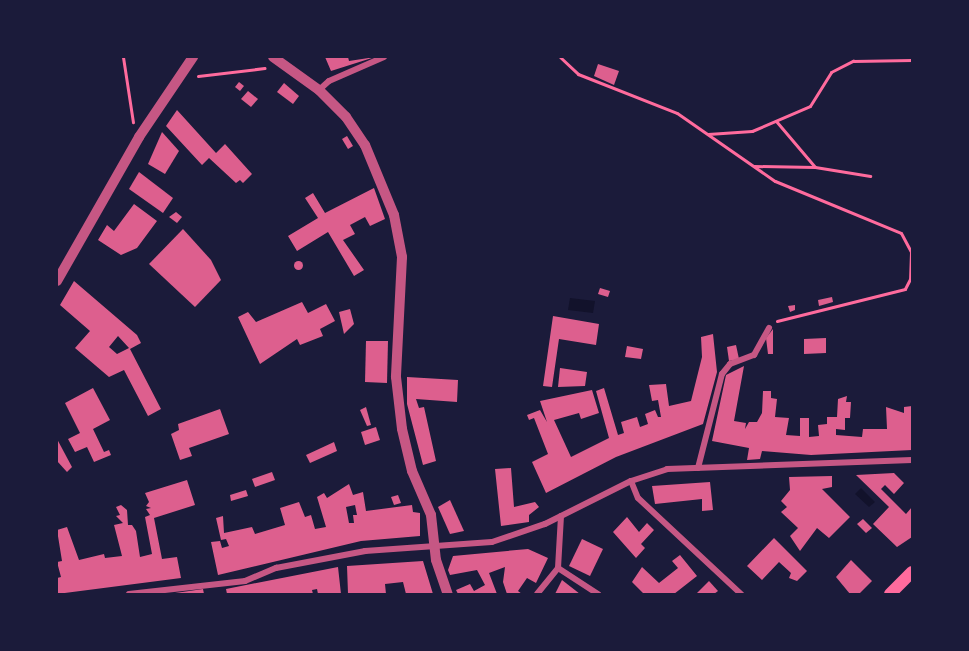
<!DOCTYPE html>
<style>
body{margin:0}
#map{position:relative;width:969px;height:651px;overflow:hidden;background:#1b1b3a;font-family:"Zilla Slab",serif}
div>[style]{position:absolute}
.water>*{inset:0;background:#12122b}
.building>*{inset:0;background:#dd5f8e}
.round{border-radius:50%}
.path>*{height:3px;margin:-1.5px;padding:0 1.5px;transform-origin:1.5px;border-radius:1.5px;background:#ff6b9d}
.minor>*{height:6px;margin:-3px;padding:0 3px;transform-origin:3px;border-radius:3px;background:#c65784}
.tertiary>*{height:10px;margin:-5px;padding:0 5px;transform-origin:5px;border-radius:5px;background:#c65784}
.secondary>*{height:12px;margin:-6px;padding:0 6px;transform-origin:6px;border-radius:6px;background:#ff6b9d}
span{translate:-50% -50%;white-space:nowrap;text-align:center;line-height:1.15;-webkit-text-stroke:6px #1b1b3a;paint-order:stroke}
.frame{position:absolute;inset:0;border:58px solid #1b1b3a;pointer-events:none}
</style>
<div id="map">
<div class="water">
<div style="clip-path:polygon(570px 298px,595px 301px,593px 313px,568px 310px)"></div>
<div style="clip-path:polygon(861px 488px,875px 502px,869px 507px,855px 494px)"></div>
</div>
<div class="building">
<div style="clip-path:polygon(325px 57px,348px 57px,349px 61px,375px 57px,331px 71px)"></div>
<div style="clip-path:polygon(598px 64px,619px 71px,614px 85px,594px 76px)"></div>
<div style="clip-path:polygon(239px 82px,244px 86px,240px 91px,235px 87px)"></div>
<div style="clip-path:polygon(284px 83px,299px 96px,293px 104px,277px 92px)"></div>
<div style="clip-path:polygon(248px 91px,258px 99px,251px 107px,241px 99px)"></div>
<div style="clip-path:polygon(177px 110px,216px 153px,225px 144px,252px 174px,243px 183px,240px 180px,236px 183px,209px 158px,202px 165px,166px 126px)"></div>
<div style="clip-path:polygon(162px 132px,179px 151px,165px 174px,148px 164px)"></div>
<div style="clip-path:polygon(347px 136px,353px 146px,348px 149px,342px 139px)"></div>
<div style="clip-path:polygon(139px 172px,173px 198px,163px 213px,129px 189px)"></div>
<div style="clip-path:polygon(374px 188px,385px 219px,370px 226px,365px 217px,350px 225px,355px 234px,343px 240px,364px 270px,354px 276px,328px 232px,297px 251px,288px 236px,318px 218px,305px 198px,313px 193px,325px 213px)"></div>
<div style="clip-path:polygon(134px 204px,157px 221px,137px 248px,121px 255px,98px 240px,107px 225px,114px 231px)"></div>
<div style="clip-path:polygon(176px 212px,182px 217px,177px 223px,169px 217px)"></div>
<div style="clip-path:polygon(183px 229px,211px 260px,221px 280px,195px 307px,149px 264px)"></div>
<div class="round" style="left:293.5px;top:260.5px;width:9px;height:9px"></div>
<div style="clip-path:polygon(evenodd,74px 281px,137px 335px,141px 343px,130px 349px,161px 409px,148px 416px,124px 370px,109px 377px,75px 348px,90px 331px,60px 305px,74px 281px,118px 336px,129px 348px,117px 354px,109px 347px,118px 336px)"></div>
<div style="clip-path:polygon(600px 288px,610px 291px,608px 297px,598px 294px)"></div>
<div style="clip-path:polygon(832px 297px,833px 302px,819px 306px,818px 300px)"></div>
<div style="clip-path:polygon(302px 302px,308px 313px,326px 304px,335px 321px,320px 329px,323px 336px,300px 345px,297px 339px,260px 364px,238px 317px,248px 312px,256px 322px)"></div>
<div style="clip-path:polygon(795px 305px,795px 310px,790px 312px,788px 306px)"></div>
<div style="clip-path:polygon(350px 309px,354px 324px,344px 334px,339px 312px)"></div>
<div style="clip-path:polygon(553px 316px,599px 324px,596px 345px,559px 339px,552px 387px,543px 386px)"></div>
<div style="clip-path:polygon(773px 329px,773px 354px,768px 354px,766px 338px)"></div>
<div style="clip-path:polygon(713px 334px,717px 372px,703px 424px,616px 457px,546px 493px,532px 462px,548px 454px,534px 418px,529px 420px,527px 415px,540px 410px,547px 422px,540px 401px,592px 390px,599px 413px,581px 419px,579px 413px,554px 420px,571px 457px,609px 438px,596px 391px,604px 388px,618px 435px,624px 433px,621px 422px,637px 417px,640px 427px,648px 424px,645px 414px,655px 410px,658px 417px,661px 417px,658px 400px,652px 401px,649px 385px,666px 384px,669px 406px,691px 401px,702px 357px,701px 337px)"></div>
<div style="clip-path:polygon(826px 338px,826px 353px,804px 354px,804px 339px)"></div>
<div style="clip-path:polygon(366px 341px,388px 341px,387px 383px,365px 382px)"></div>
<div style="clip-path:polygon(736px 345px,739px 359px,729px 361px,727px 347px)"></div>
<div style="clip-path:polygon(627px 346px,643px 349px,641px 359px,625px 357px)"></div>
<div style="clip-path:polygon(744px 366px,734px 421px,746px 423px,745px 429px,749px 422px,757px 422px,762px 413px,763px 391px,771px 391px,771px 398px,777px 399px,775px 417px,789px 418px,786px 435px,800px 436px,800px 418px,809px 418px,809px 437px,819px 436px,818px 425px,827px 424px,827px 417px,837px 417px,838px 399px,847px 396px,846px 402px,851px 402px,850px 418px,845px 418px,845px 430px,836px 429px,836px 435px,862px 437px,863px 429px,887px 429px,886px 407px,904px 413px,904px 407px,912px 406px,912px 450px,811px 455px,762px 451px,760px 459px,747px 460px,749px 448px,712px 441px,726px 375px)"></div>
<div style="clip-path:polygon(560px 368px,587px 372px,585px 386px,558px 387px)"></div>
<div style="clip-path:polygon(407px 377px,458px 380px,457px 402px,416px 399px,419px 408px,424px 407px,436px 461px,423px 465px,407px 404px)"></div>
<div style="clip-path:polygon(93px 388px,110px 420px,93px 429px,104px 452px,109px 450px,111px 455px,94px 462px,87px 447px,75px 452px,68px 439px,80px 433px,65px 403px)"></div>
<div style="clip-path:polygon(366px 407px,371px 425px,367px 426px,360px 410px)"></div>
<div style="clip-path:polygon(220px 409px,229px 434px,189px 448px,192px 456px,180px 460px,171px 434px,179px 430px,178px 424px)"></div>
<div style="clip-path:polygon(376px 427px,380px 440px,365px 445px,361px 432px)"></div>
<div style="clip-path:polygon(57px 439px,72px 467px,67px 472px,57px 461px)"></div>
<div style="clip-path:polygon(334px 442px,337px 451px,310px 463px,306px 455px)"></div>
<div style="clip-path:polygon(511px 468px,514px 507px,535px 502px,539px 507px,529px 515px,529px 522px,501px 526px,495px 469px)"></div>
<div style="clip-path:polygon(272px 472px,275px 480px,255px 487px,252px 479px)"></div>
<div style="clip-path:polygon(894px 473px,904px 483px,894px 494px,885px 485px,881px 489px,906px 514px,912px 507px,912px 537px,897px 547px,873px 524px,889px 507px,856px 475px)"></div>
<div style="clip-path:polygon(832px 476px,832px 487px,822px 489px,850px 517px,829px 538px,817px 528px,800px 551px,790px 536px,798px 528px,781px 512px,787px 507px,781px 501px,790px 490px,789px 477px)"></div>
<div style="clip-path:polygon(187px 480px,195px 505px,154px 518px,162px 559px,177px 557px,181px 578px,57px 594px,57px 578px,61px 577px,57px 562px,62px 561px,57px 530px,67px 527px,79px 560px,104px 554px,105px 558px,122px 556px,114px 525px,123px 523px,116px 516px,120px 515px,116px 507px,121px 505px,127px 510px,128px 525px,132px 525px,136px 531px,140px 557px,152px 554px,145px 517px,150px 515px,146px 509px,151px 508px,146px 506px,149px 502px,145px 493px)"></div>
<div style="clip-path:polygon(710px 482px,713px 510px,702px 511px,702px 499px,655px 504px,652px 486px)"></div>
<div style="clip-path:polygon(evenodd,349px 484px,353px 495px,363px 492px,366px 511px,412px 505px,413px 512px,420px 513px,420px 536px,361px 541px,218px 575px,211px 542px,220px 541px,222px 548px,229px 546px,226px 539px,221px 540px,216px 518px,223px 516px,224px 533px,252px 527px,255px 534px,285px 525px,280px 508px,299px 502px,305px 517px,311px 515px,315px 529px,326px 527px,317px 497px,324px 493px,327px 498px,349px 484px,355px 505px,357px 515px,353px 515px,354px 523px,349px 523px,346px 507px,355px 505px)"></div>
<div style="clip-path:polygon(246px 490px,248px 496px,231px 501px,230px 495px)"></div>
<div style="clip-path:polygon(398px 495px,401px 503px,394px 505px,391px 497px)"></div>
<div style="clip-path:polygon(450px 500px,464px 531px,450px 534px,438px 507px)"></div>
<div style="clip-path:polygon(627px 517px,639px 532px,647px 523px,654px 530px,641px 544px,645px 548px,636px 558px,613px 532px)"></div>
<div style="clip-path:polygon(863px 519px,872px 528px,866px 533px,857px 524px)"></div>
<div style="clip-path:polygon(774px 538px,807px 571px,797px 581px,789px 578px,791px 573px,779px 562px,762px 580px,747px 566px)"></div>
<div style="clip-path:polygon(582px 539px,603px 549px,590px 576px,569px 566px)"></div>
<div style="clip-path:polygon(528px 549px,548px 558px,536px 583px,527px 578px,518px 591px,522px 594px,507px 594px,503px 582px,505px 567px,489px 573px,497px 594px,458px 594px,456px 590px,470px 584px,474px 591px,485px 585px,477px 570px,450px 575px,448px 570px,453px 556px)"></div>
<div style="clip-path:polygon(680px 555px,697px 576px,674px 594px,644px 594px,632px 582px,642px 567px,659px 583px,678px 568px,672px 561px)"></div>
<div style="clip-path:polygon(851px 560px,872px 581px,859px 594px,850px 594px,836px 577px)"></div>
<div style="clip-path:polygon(423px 561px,433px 594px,406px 594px,403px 582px,385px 584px,386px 594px,348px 594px,347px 566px)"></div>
<div style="clip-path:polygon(338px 567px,341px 594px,318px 594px,317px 589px,312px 590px,313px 594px,227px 594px,226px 589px)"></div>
<div style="clip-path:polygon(562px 580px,580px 594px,555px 594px)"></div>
<div style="clip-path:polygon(709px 581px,718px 591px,714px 594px,696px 594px)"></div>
<div style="clip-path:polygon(203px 589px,204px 594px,175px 594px,175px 593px)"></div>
</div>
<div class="path">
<div style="left:123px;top:57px;width:66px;rotate:81.3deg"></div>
<div style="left:560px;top:57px;width:25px;rotate:43deg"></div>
<div style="left:578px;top:74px;width:106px;rotate:21.5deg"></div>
<div style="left:677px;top:113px;width:119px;rotate:34.8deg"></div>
<div style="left:775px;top:181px;width:136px;rotate:22.4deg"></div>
<div style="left:901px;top:233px;width:21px;rotate:62deg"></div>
<div style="left:911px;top:252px;width:27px;rotate:92deg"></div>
<div style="left:910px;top:279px;width:11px;rotate:117deg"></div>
<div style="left:905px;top:289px;width:132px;rotate:166deg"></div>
<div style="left:198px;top:76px;width:67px;rotate:-6.8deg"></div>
<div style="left:776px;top:121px;width:60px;rotate:49.7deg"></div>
<div style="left:708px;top:134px;width:44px;rotate:-3.9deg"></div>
<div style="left:752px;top:131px;width:63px;rotate:-23.3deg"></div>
<div style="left:810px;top:106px;width:40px;rotate:-58deg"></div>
<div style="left:831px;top:72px;width:25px;rotate:-27deg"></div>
<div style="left:853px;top:61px;width:59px;rotate:-1deg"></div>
<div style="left:754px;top:166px;width:61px;rotate:0.9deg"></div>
<div style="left:815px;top:167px;width:56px;rotate:9.3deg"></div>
</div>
<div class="minor">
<div style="left:319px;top:90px;width:13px;rotate:-42deg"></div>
<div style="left:329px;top:81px;width:60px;rotate:-23.6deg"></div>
<div style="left:698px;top:468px;width:97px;rotate:-75.7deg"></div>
<div style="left:722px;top:374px;width:13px;rotate:-51deg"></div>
<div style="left:730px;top:364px;width:26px;rotate:-21deg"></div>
<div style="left:754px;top:355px;width:31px;rotate:-61deg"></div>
<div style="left:631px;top:481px;width:18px;rotate:68deg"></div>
<div style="left:638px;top:498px;width:141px;rotate:43deg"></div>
<div style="left:558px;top:568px;width:48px;rotate:33deg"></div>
<div style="left:129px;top:594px;width:117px;rotate:-6.4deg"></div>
<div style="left:245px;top:581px;width:34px;rotate:-23deg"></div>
<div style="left:276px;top:568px;width:91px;rotate:-10.8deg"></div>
<div style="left:365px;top:551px;width:127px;rotate:-4.1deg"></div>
<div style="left:492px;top:542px;width:56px;rotate:-18.8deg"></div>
<div style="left:545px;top:524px;width:96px;rotate:-26.6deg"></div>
<div style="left:631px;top:481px;width:38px;rotate:-18deg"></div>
<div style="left:667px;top:469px;width:245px;rotate:-2.1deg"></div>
<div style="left:537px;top:594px;width:33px;rotate:-51deg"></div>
<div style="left:558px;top:568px;width:52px;rotate:-86.7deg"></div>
</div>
<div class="tertiary">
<div style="left:273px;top:57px;width:57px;rotate:35.7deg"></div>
<div style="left:319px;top:90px;width:38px;rotate:45deg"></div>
<div style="left:346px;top:117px;width:34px;rotate:56deg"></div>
<div style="left:365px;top:145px;width:76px;rotate:67.5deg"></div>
<div style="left:394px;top:215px;width:43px;rotate:79.2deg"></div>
<div style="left:402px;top:257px;width:120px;rotate:92.9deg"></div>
<div style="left:396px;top:377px;width:52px;rotate:83.4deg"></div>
<div style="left:402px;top:429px;width:43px;rotate:76.6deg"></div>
<div style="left:412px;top:471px;width:48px;rotate:66.6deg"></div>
<div style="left:431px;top:515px;width:45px;rotate:83.7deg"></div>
<div style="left:436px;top:560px;width:36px;rotate:71deg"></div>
<div style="left:57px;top:281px;width:166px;rotate:-60.3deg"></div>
<div style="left:139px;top:137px;width:97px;rotate:-56deg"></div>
</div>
<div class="secondary">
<div style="left:890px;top:594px;width:31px;rotate:-45deg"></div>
</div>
<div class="frame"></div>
</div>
